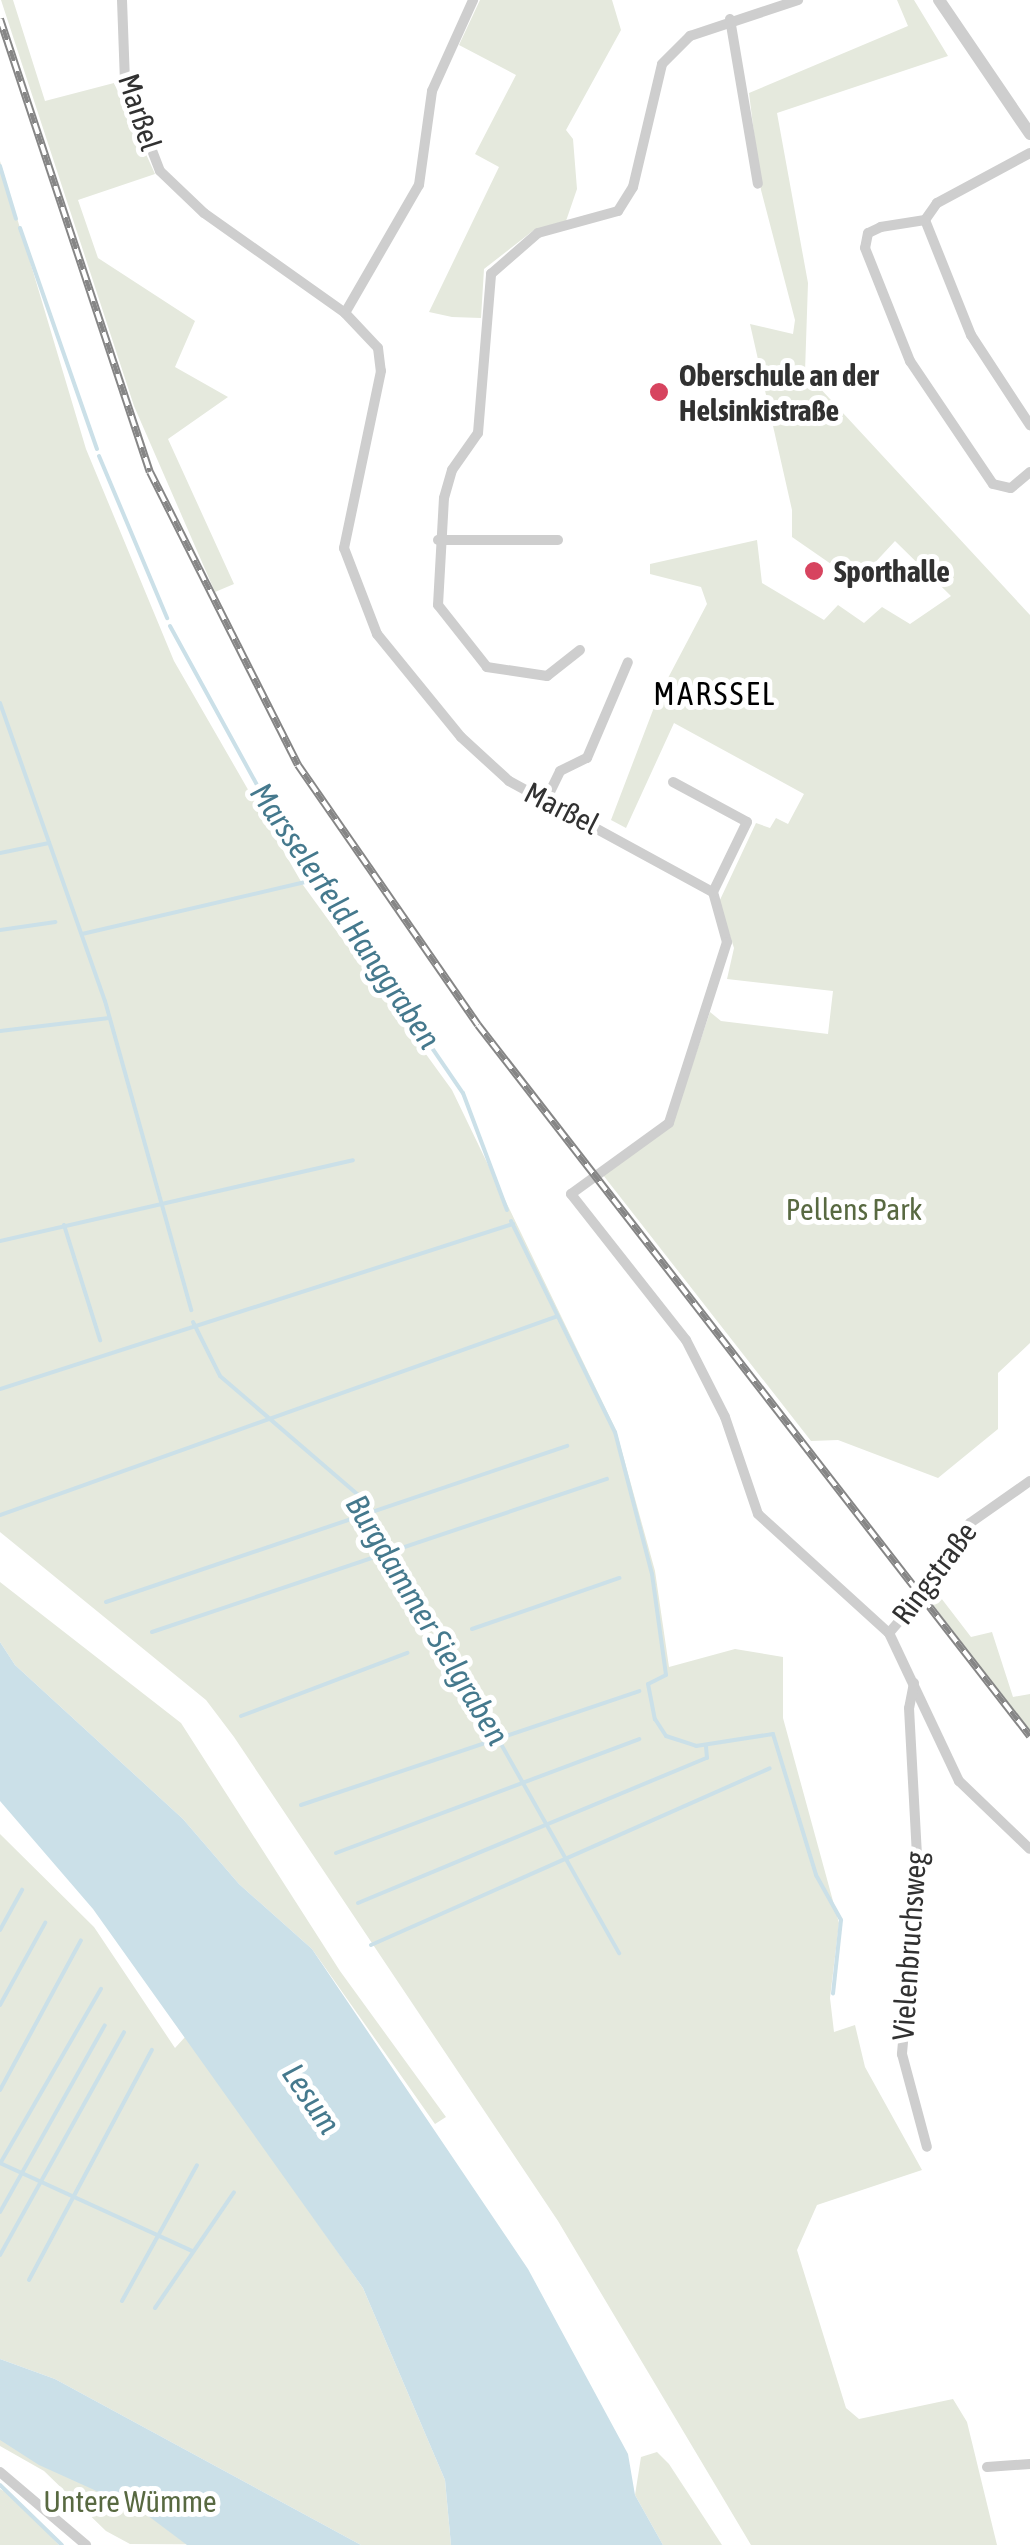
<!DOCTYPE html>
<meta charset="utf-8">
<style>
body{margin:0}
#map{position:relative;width:1030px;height:2545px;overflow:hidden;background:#fff;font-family:"Asap Condensed",sans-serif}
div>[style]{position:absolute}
.green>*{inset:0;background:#e5e9dd}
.water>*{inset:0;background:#cbe0e8}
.stream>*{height:4px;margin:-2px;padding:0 2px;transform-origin:2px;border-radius:2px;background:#cbe0e8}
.minor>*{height:10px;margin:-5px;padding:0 5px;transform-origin:5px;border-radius:5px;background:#cecece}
.tertiary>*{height:12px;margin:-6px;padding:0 6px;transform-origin:6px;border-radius:6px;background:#cecece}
.rail>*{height:8px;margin-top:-4px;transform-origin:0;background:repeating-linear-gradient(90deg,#fff 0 11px,#868686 0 22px);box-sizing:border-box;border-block:2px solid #868686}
.dots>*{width:28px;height:28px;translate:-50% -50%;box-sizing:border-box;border:5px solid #fff;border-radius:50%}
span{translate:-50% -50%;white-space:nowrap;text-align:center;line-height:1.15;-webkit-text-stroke:10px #fff;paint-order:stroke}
.street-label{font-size:30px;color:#313131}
.poi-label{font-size:30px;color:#313131;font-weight:700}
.left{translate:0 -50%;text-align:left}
.park-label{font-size:30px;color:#586941}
.neighbourhood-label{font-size:32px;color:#000;letter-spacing:2.5px}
.water-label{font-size:32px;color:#45798d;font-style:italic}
</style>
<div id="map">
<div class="green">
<div style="clip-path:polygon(1px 0,13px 0,45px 101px,114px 83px,155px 174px,78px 200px,98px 258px,195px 321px,175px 367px,228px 397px,168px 439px,234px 584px,215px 592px,134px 406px)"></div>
<div style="clip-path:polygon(480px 0,612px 0,621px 30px,566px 130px,573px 139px,577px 189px,566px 221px,534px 230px,484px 269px,481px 318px,452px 317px,429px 312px,499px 167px,475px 154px,516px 75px,459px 45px)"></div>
<div style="clip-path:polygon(897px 0,914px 0,948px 56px,777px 113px,808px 283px,805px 372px,1030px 615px,1030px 1343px,998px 1373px,998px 1429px,938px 1478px,838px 1440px,811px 1441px,603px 1175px,672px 1125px,710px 1012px,721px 1021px,828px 1034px,833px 991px,727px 979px,734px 948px,719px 902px,756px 823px,770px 828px,776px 818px,788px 824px,804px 794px,674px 723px,626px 828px,611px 820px,658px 697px,707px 604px,701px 587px,650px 574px,650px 564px,757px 540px,762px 583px,824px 620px,838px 605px,864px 623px,882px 607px,910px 624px,951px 596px,895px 541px,857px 582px,792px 537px,792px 510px,750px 324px,793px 334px,795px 320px,761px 190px,749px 93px,908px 26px)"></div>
<div style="clip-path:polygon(0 161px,86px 449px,174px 661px,303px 885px,452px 1090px,616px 1430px,655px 1571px,669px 1667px,735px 1649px,783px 1657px,783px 1718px,839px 1923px,830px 1998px,834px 2032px,855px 2025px,865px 2067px,922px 2170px,817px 2205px,797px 2250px,846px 2408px,859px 2419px,953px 2399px,967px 2422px,997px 2545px,751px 2545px,558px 2221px,234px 1737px,206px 1700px,0 1532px)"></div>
<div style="clip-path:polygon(0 1582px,181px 1723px,340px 1971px,446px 2117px,435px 2124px,312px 1949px,239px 1884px,183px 1819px,15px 1665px,0 1642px)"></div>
<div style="clip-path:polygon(938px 1594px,971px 1637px,992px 1632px,1013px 1697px,1030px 1694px,1030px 1733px,931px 1602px)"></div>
<div style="clip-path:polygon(0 1834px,94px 1927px,175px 2048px,186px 2036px,363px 2288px,445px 2480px,451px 2545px,361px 2545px,55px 2379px,0 2359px)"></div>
<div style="clip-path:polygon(0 2404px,275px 2545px,130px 2544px,106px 2531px,44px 2471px,0 2446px)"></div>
<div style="clip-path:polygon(657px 2452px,669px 2464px,722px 2545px,663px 2545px,635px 2495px,641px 2457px)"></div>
<div style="clip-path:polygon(0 2489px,13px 2496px,59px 2545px,0 2545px)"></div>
</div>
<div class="water">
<div style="clip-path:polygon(0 1642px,15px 1665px,183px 1819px,239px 1884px,312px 1949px,528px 2269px,628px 2454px,635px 2495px,663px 2545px,451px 2545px,445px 2480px,363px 2288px,93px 1909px,0 1801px)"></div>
<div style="clip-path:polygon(0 2359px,55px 2379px,361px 2545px,187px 2545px,143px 2512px,39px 2465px,0 2440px)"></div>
</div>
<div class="stream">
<div style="left:0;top:166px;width:55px;rotate:73.2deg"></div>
<div style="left:20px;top:228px;width:234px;rotate:70.8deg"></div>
<div style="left:99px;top:456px;width:176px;rotate:67.2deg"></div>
<div style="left:170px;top:626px;width:225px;rotate:61.3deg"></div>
<div style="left:278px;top:823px;width:327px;rotate:55.6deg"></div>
<div style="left:463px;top:1093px;width:125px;rotate:69.4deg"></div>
<div style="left:0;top:703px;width:316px;rotate:70.6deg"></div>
<div style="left:105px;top:1001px;width:321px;rotate:74.4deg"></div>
<div style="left:0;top:853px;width:50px;rotate:-11.5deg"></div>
<div style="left:0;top:930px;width:56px;rotate:-8.3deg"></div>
<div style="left:82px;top:934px;width:238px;rotate:-13.1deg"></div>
<div style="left:0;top:1031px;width:110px;rotate:-6.8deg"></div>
<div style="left:511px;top:1221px;width:235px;rotate:63.8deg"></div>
<div style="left:615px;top:1432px;width:147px;rotate:75.4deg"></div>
<div style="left:652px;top:1574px;width:102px;rotate:82.1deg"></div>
<div style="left:666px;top:1675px;width:20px;rotate:153deg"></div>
<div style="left:648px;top:1684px;width:36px;rotate:79deg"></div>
<div style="left:655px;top:1719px;width:20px;rotate:57deg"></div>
<div style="left:666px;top:1736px;width:32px;rotate:18deg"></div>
<div style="left:696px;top:1746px;width:78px;rotate:-8.9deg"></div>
<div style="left:773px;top:1734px;width:147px;rotate:73deg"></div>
<div style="left:816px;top:1875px;width:51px;rotate:60.9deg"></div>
<div style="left:841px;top:1920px;width:74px;rotate:96.2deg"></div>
<div style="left:64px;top:1225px;width:121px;rotate:72.6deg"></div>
<div style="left:0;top:1241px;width:362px;rotate:-12.9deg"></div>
<div style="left:193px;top:1322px;width:60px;rotate:63.4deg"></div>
<div style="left:220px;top:1376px;width:187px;rotate:40.7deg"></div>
<div style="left:362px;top:1498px;width:523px;rotate:60.54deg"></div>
<div style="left:0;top:1389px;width:539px;rotate:-17.83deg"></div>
<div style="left:0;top:1515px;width:592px;rotate:-19.63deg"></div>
<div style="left:106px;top:1602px;width:487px;rotate:-18.7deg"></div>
<div style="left:472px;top:1629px;width:156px;rotate:-19.1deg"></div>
<div style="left:152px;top:1632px;width:480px;rotate:-18.6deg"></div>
<div style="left:241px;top:1716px;width:178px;rotate:-20.8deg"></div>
<div style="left:301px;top:1805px;width:357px;rotate:-18.6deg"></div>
<div style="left:336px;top:1853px;width:324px;rotate:-20.6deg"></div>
<div style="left:358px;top:1903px;width:378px;rotate:-22.6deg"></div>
<div style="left:707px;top:1758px;width:12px;rotate:-95deg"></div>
<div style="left:0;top:1930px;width:46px;rotate:-61.2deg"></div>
<div style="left:371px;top:1945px;width:436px;rotate:-23.9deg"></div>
<div style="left:0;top:2005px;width:94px;rotate:-61.2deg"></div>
<div style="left:0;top:2090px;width:170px;rotate:-61.6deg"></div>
<div style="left:1px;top:2162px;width:200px;rotate:-60deg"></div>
<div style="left:0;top:2163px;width:211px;rotate:24.6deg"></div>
<div style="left:0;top:2212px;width:214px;rotate:-60.7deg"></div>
<div style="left:0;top:2255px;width:255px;rotate:-60.9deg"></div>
<div style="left:29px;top:2280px;width:261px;rotate:-61.9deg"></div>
<div style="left:122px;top:2301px;width:155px;rotate:-61.1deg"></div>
<div style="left:155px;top:2308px;width:140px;rotate:-55.7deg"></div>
<div style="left:0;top:2485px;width:86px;rotate:44.1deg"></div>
</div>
<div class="minor">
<div style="left:122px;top:0;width:80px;rotate:87.9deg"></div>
<div style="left:125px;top:80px;width:97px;rotate:69deg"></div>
<div style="left:160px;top:171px;width:61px;rotate:43.7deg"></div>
<div style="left:204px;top:213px;width:173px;rotate:35.3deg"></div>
<div style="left:345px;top:313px;width:48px;rotate:46.7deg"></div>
<div style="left:378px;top:348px;width:23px;rotate:83deg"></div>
<div style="left:381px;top:371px;width:181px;rotate:101.8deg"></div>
<div style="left:344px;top:548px;width:92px;rotate:69deg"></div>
<div style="left:377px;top:634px;width:133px;rotate:50.8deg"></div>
<div style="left:461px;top:737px;width:65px;rotate:42.5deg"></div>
<div style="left:509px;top:781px;width:232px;rotate:28.6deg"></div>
<div style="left:713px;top:892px;width:52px;rotate:74.4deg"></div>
<div style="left:727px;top:942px;width:190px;rotate:107.8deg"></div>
<div style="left:669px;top:1123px;width:121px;rotate:144.1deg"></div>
<div style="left:571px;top:1194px;width:186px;rotate:51.8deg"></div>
<div style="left:686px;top:1340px;width:86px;rotate:63.1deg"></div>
<div style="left:725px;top:1417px;width:102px;rotate:71.2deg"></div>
<div style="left:758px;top:1514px;width:177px;rotate:42.3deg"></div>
<div style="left:889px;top:1633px;width:164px;rotate:64.7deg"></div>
<div style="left:959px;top:1781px;width:98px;rotate:43.8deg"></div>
<div style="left:730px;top:19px;width:167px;rotate:80.4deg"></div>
<div style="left:1030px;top:153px;width:106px;rotate:151.7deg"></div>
<div style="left:937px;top:203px;width:21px;rotate:125deg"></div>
<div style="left:925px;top:220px;width:124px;rotate:68.2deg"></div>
<div style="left:971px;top:335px;width:108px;rotate:56.8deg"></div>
<div style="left:925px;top:220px;width:45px;rotate:171deg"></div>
<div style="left:881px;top:227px;width:14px;rotate:155deg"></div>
<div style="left:868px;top:233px;width:15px;rotate:101deg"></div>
<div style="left:865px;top:248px;width:122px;rotate:68.3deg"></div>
<div style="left:910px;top:361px;width:148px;rotate:56deg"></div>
<div style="left:993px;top:484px;width:18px;rotate:13deg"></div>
<div style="left:1011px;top:488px;width:25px;rotate:-40deg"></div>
<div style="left:345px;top:313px;width:148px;rotate:-60deg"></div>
<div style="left:419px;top:185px;width:95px;rotate:-82.1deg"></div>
<div style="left:432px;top:91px;width:100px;rotate:-65.7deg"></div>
<div style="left:438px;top:540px;width:120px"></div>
<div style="left:580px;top:650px;width:42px;rotate:141.8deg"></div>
<div style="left:547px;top:676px;width:61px;rotate:-171.5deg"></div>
<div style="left:487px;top:667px;width:79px;rotate:-128.3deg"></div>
<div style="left:438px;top:605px;width:107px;rotate:-86.8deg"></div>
<div style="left:444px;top:498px;width:29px;rotate:-74deg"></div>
<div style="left:452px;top:470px;width:45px;rotate:-54.9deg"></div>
<div style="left:478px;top:433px;width:160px;rotate:-85.3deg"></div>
<div style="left:491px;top:274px;width:62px;rotate:-41.1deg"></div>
<div style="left:538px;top:233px;width:83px;rotate:-15.4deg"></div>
<div style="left:618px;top:211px;width:28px;rotate:-58deg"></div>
<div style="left:633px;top:187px;width:126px;rotate:-76.7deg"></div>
<div style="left:662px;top:64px;width:40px;rotate:-45deg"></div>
<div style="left:690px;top:36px;width:114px;rotate:-18.4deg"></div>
<div style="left:673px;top:782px;width:84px;rotate:28.4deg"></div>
<div style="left:747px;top:822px;width:78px;rotate:115.9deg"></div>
<div style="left:546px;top:800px;width:32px;rotate:-64deg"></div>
<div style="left:560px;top:771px;width:30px;rotate:-26deg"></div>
<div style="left:587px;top:758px;width:104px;rotate:-66.9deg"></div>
<div style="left:889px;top:1633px;width:69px;rotate:-49.1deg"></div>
<div style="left:934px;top:1581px;width:68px;rotate:-58.2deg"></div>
<div style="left:970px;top:1523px;width:73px;rotate:-35deg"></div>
<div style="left:914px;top:1683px;width:25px;rotate:101deg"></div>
<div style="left:909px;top:1708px;width:166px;rotate:86.9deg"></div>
<div style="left:918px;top:1874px;width:181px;rotate:95.1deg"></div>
<div style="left:902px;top:2054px;width:96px;rotate:75deg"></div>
<div style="left:987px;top:2467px;width:43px;rotate:-4deg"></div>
<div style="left:0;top:2472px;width:113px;rotate:40.3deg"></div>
</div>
<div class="tertiary">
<div style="left:939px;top:0;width:162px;rotate:55.8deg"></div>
</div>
<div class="rail">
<div style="left:0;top:19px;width:477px;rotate:71.7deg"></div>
<div style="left:150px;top:472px;width:328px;rotate:63.2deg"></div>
<div style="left:298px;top:765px;width:316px;rotate:55.3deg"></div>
<div style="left:478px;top:1025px;width:900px;rotate:52.18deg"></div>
</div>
<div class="dots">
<div style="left:659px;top:392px;background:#d7445f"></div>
<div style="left:814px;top:571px;background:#d7445f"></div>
</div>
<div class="street-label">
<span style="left:140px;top:112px;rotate:72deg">Marßel</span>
<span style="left:562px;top:808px;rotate:27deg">Marßel</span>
<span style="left:934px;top:1573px;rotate:-53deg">Ringstraße</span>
<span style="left:909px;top:1946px;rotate:-86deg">Vielenbruchsweg</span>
</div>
<div class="poi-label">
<span class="left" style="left:679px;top:392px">Oberschule an der<br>Helsinkistraße</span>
<span class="left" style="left:834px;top:571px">Sporthalle</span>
</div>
<div class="park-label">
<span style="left:854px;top:1209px">Pellens Park</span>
<span style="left:130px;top:2501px">Untere Wümme</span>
</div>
<div class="neighbourhood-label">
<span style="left:715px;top:694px">MARSSEL</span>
</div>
<div class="water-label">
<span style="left:345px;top:916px;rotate:56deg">Marsselerfeld Hanggraben</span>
<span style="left:427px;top:1620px;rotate:59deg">Burgdammer Sielgraben</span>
<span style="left:311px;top:2099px;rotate:56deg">Lesum</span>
</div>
</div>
